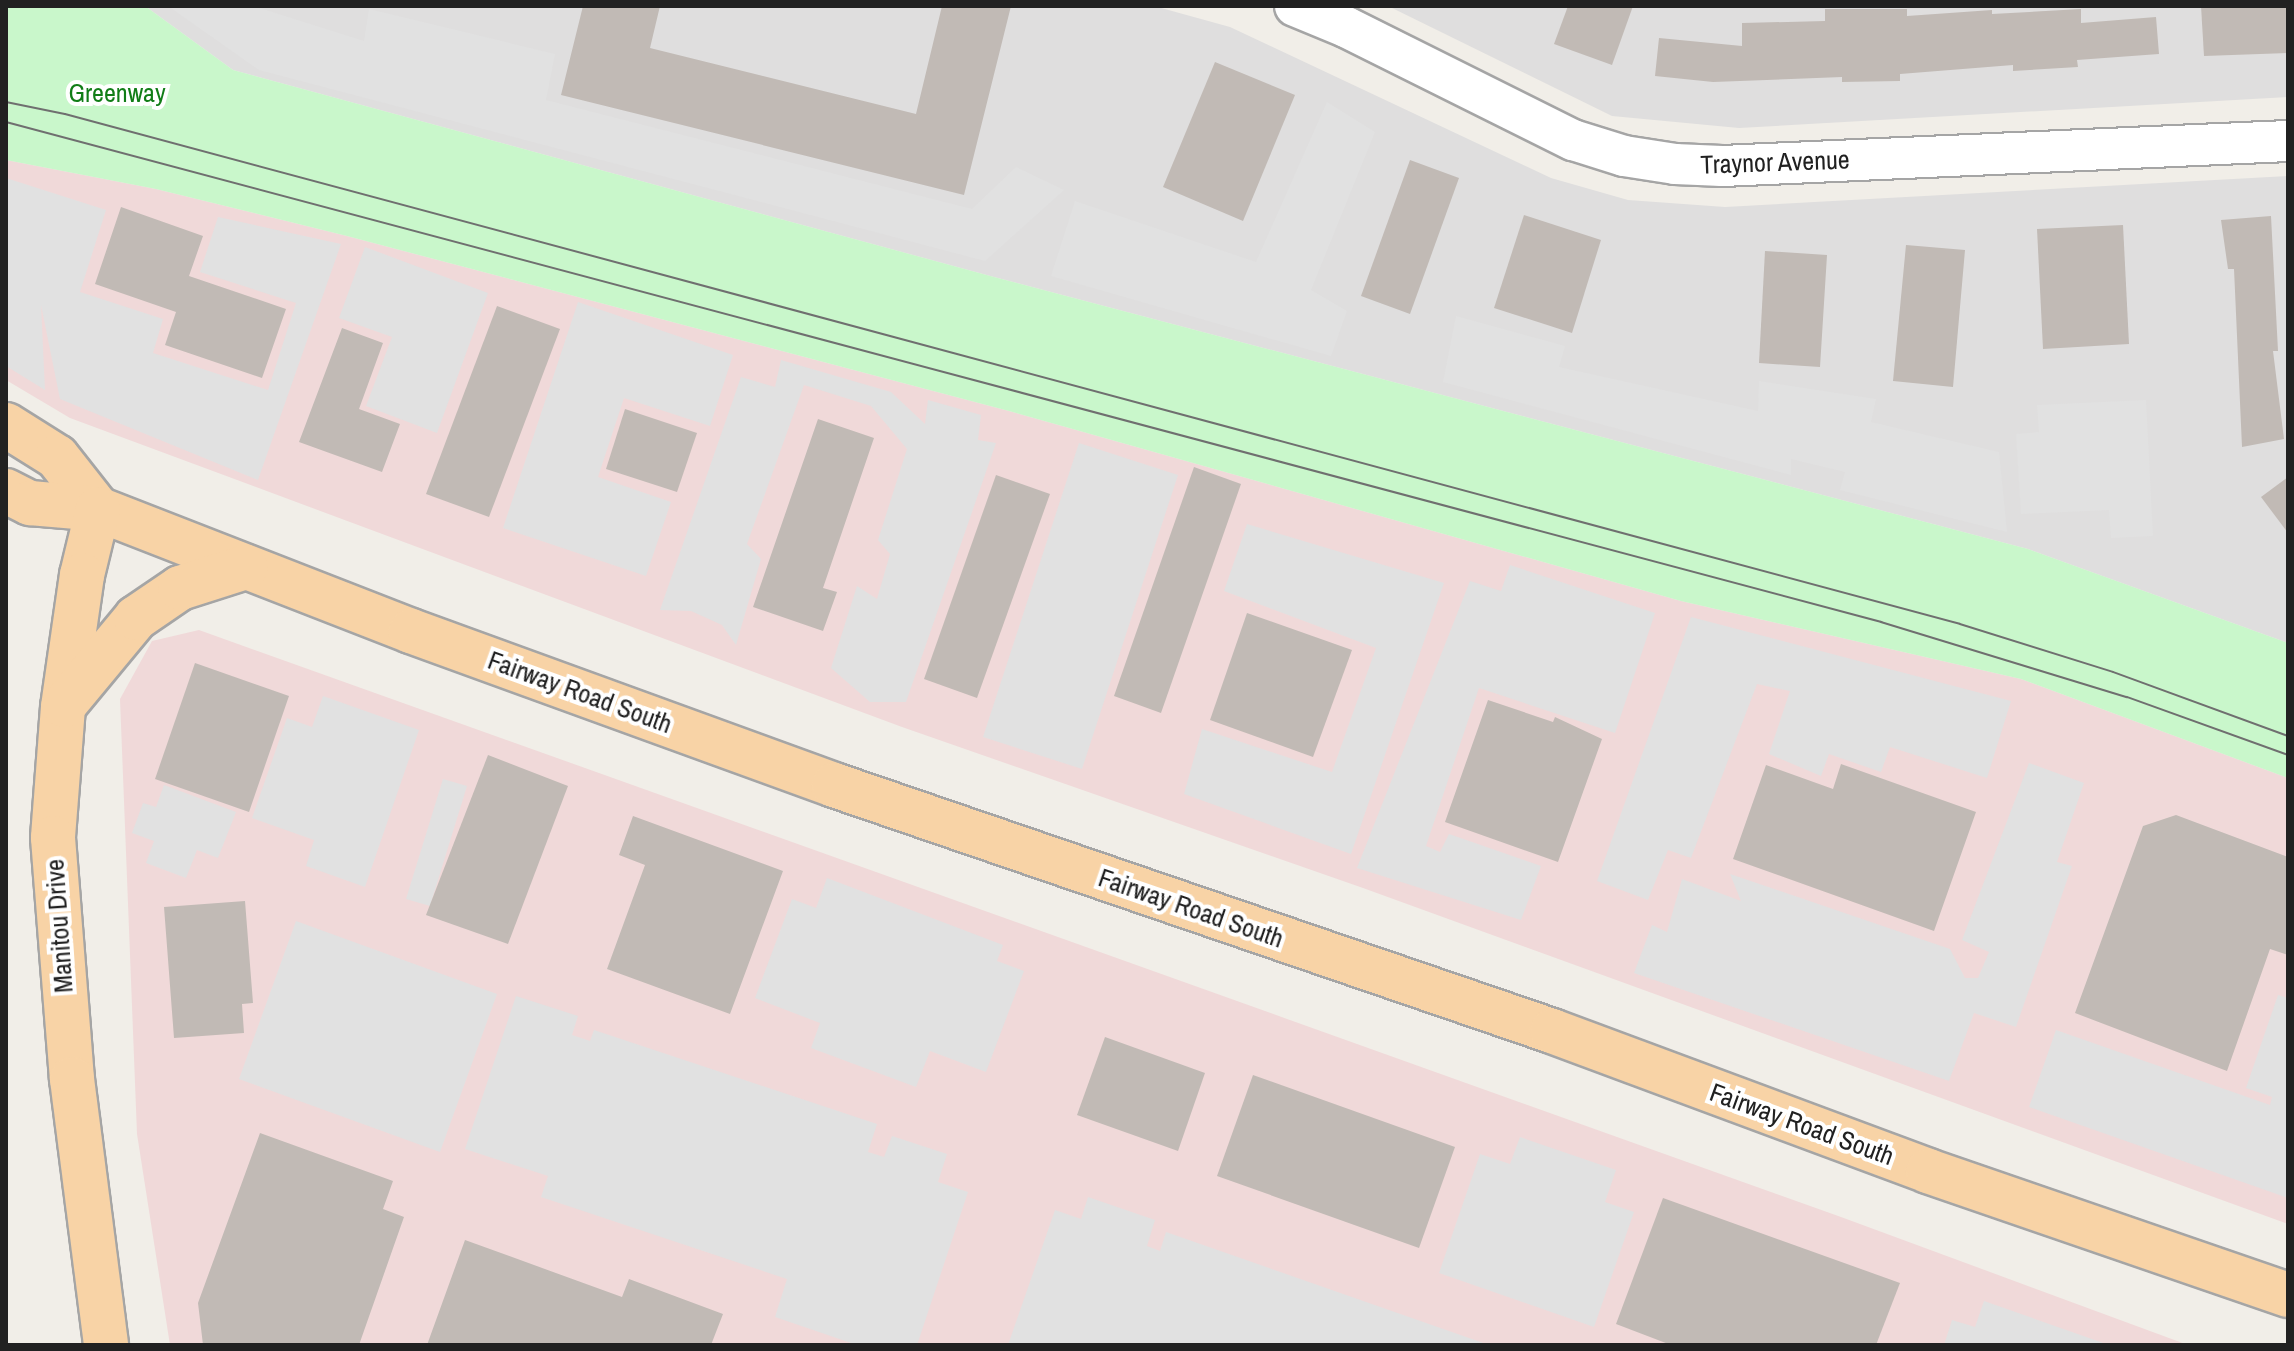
<!DOCTYPE html>
<style>
body{margin:0}
#map{position:relative;width:2294px;height:1351px;overflow:hidden;background:#f1eee8;font-family:"Archivo Narrow",sans-serif}
div>[style]{position:absolute}
.residential>*{inset:0;background:#dfdede}
.commercial>*{inset:0;background:#f0d9d9}
.park>*{inset:0;background:#c9f7cb}
.parking>*{inset:0;background:#e1e1e1}
.building>*{inset:0;background:#c1bab5}
.roads{filter:drop-shadow(2px 0 #a5a5a5) drop-shadow(-2px 0 #a5a5a5) drop-shadow(0 2px #a5a5a5) drop-shadow(0 -2px #a5a5a5)}
.minor>*{height:40px;margin:-20px;padding:0 20px;transform-origin:20px;border-radius:20px;background:#fff}
.major>*{height:44px;margin:-22px;padding:0 22px;transform-origin:22px;border-radius:22px;background:#f8d3a6}
.tram>*{height:2px;margin:-1px;padding:0 1px;transform-origin:1px;border-radius:1px;background:#6f6f6f}
span{translate:-50% -50%;white-space:nowrap;text-align:center;line-height:1.15;-webkit-text-stroke:8px #fff;paint-order:stroke}
.park-label{font-size:26px;color:#117d17}
.street-label{font-size:26px;color:#212121}
.frame{position:absolute;inset:0;border:8px solid #212121;pointer-events:none}
</style>
<div id="map">
<div class="residential">
<div style="clip-path:polygon(145px 6px,1154px 6px,1230px 27px,1551px 178px,1628px 200px,1725px 207px,2288px 176px,2288px 643px,2028px 549px,994px 277px,233px 70px)"></div>
<div style="clip-path:polygon(1388px 6px,2288px 6px,2288px 97px,1739px 128px,1612px 116px)"></div>
</div>
<div class="commercial">
<div style="clip-path:polygon(6px 160px,156px 189px,347px 236px,1009px 411px,1681px 601px,2021px 679px,2288px 778px,2288px 1224px,1363px 888px,902px 727px,70px 418px,6px 380px)"></div>
<div style="clip-path:polygon(199px 630px,1841px 1217px,2188px 1345px,170px 1345px,137px 1134px,120px 699px,152px 641px)"></div>
</div>
<div class="park">
<div style="clip-path:polygon(6px 6px,145px 6px,233px 70px,994px 277px,2028px 549px,2288px 643px,2288px 778px,2021px 679px,1681px 601px,1009px 411px,347px 236px,156px 189px,6px 160px)"></div>
</div>
<div class="parking">
<div style="clip-path:polygon(168px 6px,253px 6px,364px 41px,369px 9px,555px 54px,546px 100px,972px 209px,1016px 167px,1064px 190px,985px 261px,259px 70px)"></div>
<div style="clip-path:polygon(1327px 102px,1375px 132px,1311px 290px,1347px 311px,1331px 356px,1051px 276px,1075px 201px,1256px 262px)"></div>
<div style="clip-path:polygon(6px 178px,106px 210px,80px 292px,163px 319px,153px 353px,268px 390px,296px 303px,200px 272px,218px 217px,341px 244px,258px 480px,60px 399px,41px 305px,45px 390px,6px 366px)"></div>
<div style="clip-path:polygon(365px 247px,488px 293px,437px 433px,366px 406px,392px 337px,339px 318px)"></div>
<div style="clip-path:polygon(578px 302px,733px 355px,710px 426px,624px 398px,598px 477px,671px 502px,646px 576px,503px 528px)"></div>
<div style="clip-path:polygon(1456px 316px,1565px 346px,1559px 367px,1758px 411px,1759px 381px,1876px 399px,1871px 422px,1999px 452px,2007px 532px,1840px 490px,1845px 472px,1791px 459px,1791px 475px,1443px 382px)"></div>
<div style="clip-path:polygon(781px 360px,891px 392px,925px 424px,928px 400px,981px 415px,978px 440px,996px 443px,906px 702px,870px 702px,831px 668px,857px 586px,877px 599px,890px 554px,878px 540px,907px 449px,871px 406px,804px 385px,747px 544px,761px 559px,736px 645px,722px 625px,691px 611px,660px 610px,741px 377px,775px 387px)"></div>
<div style="clip-path:polygon(2146px 400px,2153px 536px,2111px 538px,2109px 510px,2021px 514px,2016px 434px,2039px 432px,2037px 405px)"></div>
<div style="clip-path:polygon(1079px 443px,1178px 475px,1082px 769px,983px 737px)"></div>
<div style="clip-path:polygon(1247px 524px,1444px 583px,1351px 854px,1184px 794px,1202px 729px,1332px 772px,1376px 648px,1224px 591px)"></div>
<div style="clip-path:polygon(1510px 565px,1655px 613px,1615px 733px,1479px 688px,1426px 846px,1440px 852px,1449px 834px,1541px 866px,1521px 920px,1357px 868px,1470px 581px,1501px 591px)"></div>
<div style="clip-path:polygon(1691px 617px,2011px 701px,1987px 778px,1890px 747px,1881px 772px,1829px 754px,1821px 776px,1769px 754px,1790px 691px,1757px 684px,1691px 858px,1668px 850px,1648px 900px,1597px 881px)"></div>
<div style="clip-path:polygon(323px 696px,419px 730px,365px 887px,306px 866px,314px 840px,252px 818px,287px 718px,312px 727px)"></div>
<div style="clip-path:polygon(2029px 763px,2084px 783px,2057px 862px,2072px 866px,2016px 1027px,1974px 1013px,1949px 1081px,1634px 973px,1652px 925px,1667px 932px,1682px 879px,1741px 901px,1730px 874px,1950px 949px,1965px 978px,1978px 978px,1989px 952px,1962px 940px)"></div>
<div style="clip-path:polygon(443px 779px,467px 786px,430px 906px,406px 899px)"></div>
<div style="clip-path:polygon(164px 785px,236px 812px,218px 858px,197px 850px,186px 878px,146px 863px,154px 841px,132px 833px,143px 803px,156px 807px)"></div>
<div style="clip-path:polygon(827px 878px,1003px 945px,997px 961px,1024px 971px,986px 1072px,930px 1051px,916px 1087px,811px 1048px,820px 1023px,755px 998px,792px 899px,816px 908px)"></div>
<div style="clip-path:polygon(296px 921px,497px 994px,440px 1152px,239px 1079px)"></div>
<div style="clip-path:polygon(2278px 995px,2288px 998px,2288px 1198px,2029px 1107px,2056px 1030px,2270px 1105px,2272px 1097px,2246px 1088px)"></div>
<div style="clip-path:polygon(516px 996px,578px 1016px,572px 1035px,590px 1041px,594px 1030px,877px 1124px,868px 1152px,884px 1157px,892px 1136px,947px 1154px,938px 1182px,968px 1192px,917px 1345px,857px 1345px,775px 1317px,787px 1279px,541px 1197px,548px 1176px,465px 1149px)"></div>
<div style="clip-path:polygon(1520px 1137px,1616px 1170px,1605px 1202px,1634px 1212px,1594px 1327px,1439px 1273px,1480px 1154px,1510px 1164px)"></div>
<div style="clip-path:polygon(1088px 1197px,1155px 1220px,1147px 1246px,1160px 1251px,1166px 1232px,1489px 1345px,1008px 1345px,1055px 1210px,1081px 1219px)"></div>
<div style="clip-path:polygon(1984px 1301px,2109px 1345px,1944px 1345px,1952px 1320px,1975px 1327px)"></div>
</div>
<div class="building">
<div style="clip-path:polygon(583px 6px,660px 6px,650px 48px,916px 114px,942px 6px,1011px 6px,964px 195px,561px 95px)"></div>
<div style="clip-path:polygon(1568px 6px,1633px 6px,1612px 65px,1554px 44px)"></div>
<div style="clip-path:polygon(2201px 6px,2287px 6px,2288px 53px,2204px 56px)"></div>
<div style="clip-path:polygon(1825px 9px,1907px 9px,1907px 16px,1992px 10px,1992px 14px,2081px 9px,2081px 23px,2156px 17px,2159px 54px,2077px 60px,2078px 67px,2013px 71px,2013px 65px,1900px 74px,1900px 81px,1842px 82px,1842px 77px,1713px 82px,1655px 76px,1659px 38px,1742px 46px,1742px 23px,1825px 21px)"></div>
<div style="clip-path:polygon(1215px 62px,1295px 95px,1243px 221px,1163px 187px)"></div>
<div style="clip-path:polygon(1410px 160px,1459px 178px,1410px 314px,1361px 296px)"></div>
<div style="clip-path:polygon(121px 207px,203px 236px,189px 276px,286px 309px,262px 378px,165px 345px,176px 312px,95px 284px)"></div>
<div style="clip-path:polygon(1524px 215px,1601px 240px,1572px 333px,1494px 308px)"></div>
<div style="clip-path:polygon(2271px 216px,2278px 351px,2273px 351px,2284px 439px,2242px 447px,2234px 269px,2228px 269px,2221px 220px)"></div>
<div style="clip-path:polygon(2123px 225px,2129px 344px,2043px 349px,2037px 229px)"></div>
<div style="clip-path:polygon(1906px 245px,1965px 250px,1953px 387px,1893px 381px)"></div>
<div style="clip-path:polygon(1765px 251px,1827px 255px,1820px 367px,1759px 363px)"></div>
<div style="clip-path:polygon(497px 306px,560px 329px,489px 517px,426px 494px)"></div>
<div style="clip-path:polygon(342px 328px,383px 343px,359px 409px,400px 424px,382px 472px,299px 442px)"></div>
<div style="clip-path:polygon(625px 409px,697px 433px,677px 492px,606px 469px)"></div>
<div style="clip-path:polygon(818px 419px,874px 438px,823px 588px,837px 592px,823px 631px,753px 607px)"></div>
<div style="clip-path:polygon(1194px 467px,1241px 484px,1161px 713px,1114px 696px)"></div>
<div style="clip-path:polygon(996px 475px,1050px 494px,977px 698px,924px 679px)"></div>
<div style="clip-path:polygon(2288px 477px,2288px 533px,2261px 497px)"></div>
<div style="clip-path:polygon(1247px 613px,1352px 650px,1313px 757px,1210px 720px)"></div>
<div style="clip-path:polygon(195px 663px,289px 696px,249px 812px,155px 779px)"></div>
<div style="clip-path:polygon(1488px 700px,1553px 722px,1555px 717px,1602px 739px,1558px 862px,1445px 822px)"></div>
<div style="clip-path:polygon(488px 755px,568px 786px,508px 944px,426px 915px)"></div>
<div style="clip-path:polygon(1841px 764px,1976px 812px,1934px 931px,1733px 859px,1766px 765px,1833px 789px)"></div>
<div style="clip-path:polygon(2176px 815px,2288px 857px,2288px 955px,2270px 949px,2227px 1071px,2075px 1013px,2143px 826px)"></div>
<div style="clip-path:polygon(633px 816px,783px 871px,730px 1014px,607px 969px,645px 865px,619px 855px)"></div>
<div style="clip-path:polygon(245px 901px,253px 1003px,242px 1004px,244px 1033px,174px 1038px,164px 907px)"></div>
<div style="clip-path:polygon(1105px 1037px,1205px 1073px,1178px 1151px,1077px 1115px)"></div>
<div style="clip-path:polygon(1253px 1075px,1455px 1147px,1419px 1248px,1217px 1176px)"></div>
<div style="clip-path:polygon(260px 1133px,393px 1181px,383px 1209px,404px 1217px,359px 1345px,203px 1345px,198px 1303px)"></div>
<div style="clip-path:polygon(1663px 1198px,1900px 1283px,1876px 1345px,1671px 1345px,1616px 1324px)"></div>
<div style="clip-path:polygon(465px 1240px,622px 1297px,629px 1279px,723px 1314px,711px 1345px,427px 1345px)"></div>
</div>
<div class="roads">
<div class="minor">
<div style="left:1295px;top:6px;width:55px;rotate:22.4deg"></div>
<div style="left:1346px;top:27px;width:254px;rotate:26.5deg"></div>
<div style="left:1573px;top:140px;width:53px;rotate:17.4deg"></div>
<div style="left:1624px;top:156px;width:52px;rotate:8.9deg"></div>
<div style="left:1675px;top:164px;width:47px;rotate:2.4deg"></div>
<div style="left:1722px;top:166px;width:567px;rotate:-2.53deg"></div>
</div>
<div class="major">
<div style="left:6px;top:425px;width:60px;rotate:32.1deg"></div>
<div style="left:57px;top:457px;width:66px;rotate:51.7deg"></div>
<div style="left:6px;top:491px;width:27px;rotate:27deg"></div>
<div style="left:30px;top:503px;width:68px;rotate:5deg"></div>
<div style="left:98px;top:509px;width:336px;rotate:21.3deg"></div>
<div style="left:411px;top:631px;width:450px;rotate:20deg"></div>
<div style="left:834px;top:785px;width:759px;rotate:18.91deg"></div>
<div style="left:1552px;top:1031px;width:401px;rotate:20.4deg"></div>
<div style="left:1928px;top:1171px;width:381px;rotate:19deg"></div>
<div style="left:98px;top:509px;width:68px;rotate:103.6deg"></div>
<div style="left:82px;top:575px;width:133px;rotate:98.2deg"></div>
<div style="left:63px;top:707px;width:131px;rotate:94.4deg"></div>
<div style="left:53px;top:838px;width:242px;rotate:85.5deg"></div>
<div style="left:72px;top:1079px;width:268px;rotate:82.7deg"></div>
<div style="left:64px;top:705px;width:113px;rotate:-50.4deg"></div>
<div style="left:136px;top:618px;width:53px;rotate:-34.3deg"></div>
<div style="left:180px;top:588px;width:69px;rotate:-17.7deg"></div>
</div>
</div>
<div class="tram">
<div style="left:6px;top:102px;width:60px;rotate:11.5deg"></div>
<div style="left:65px;top:114px;width:1962px;rotate:15.06deg"></div>
<div style="left:1960px;top:624px;width:160px;rotate:17.4deg"></div>
<div style="left:2113px;top:672px;width:186px;rotate:20.1deg"></div>
<div style="left:6px;top:122px;width:1941px;rotate:14.93deg"></div>
<div style="left:1881px;top:622px;width:257px;rotate:17deg"></div>
<div style="left:2127px;top:697px;width:171px;rotate:19.8deg"></div>
</div>
<div class="park-label">
<span style="left:117px;top:93px">Greenway</span>
</div>
<div class="street-label">
<span style="left:1775px;top:162px;rotate:-2deg">Traynor Avenue</span>
<span style="left:580px;top:692px;rotate:20deg">Fairway Road South</span>
<span style="left:1191px;top:908px;rotate:19deg">Fairway Road South</span>
<span style="left:59px;top:926px;rotate:-94deg">Manitou Drive</span>
<span style="left:1802px;top:1124px;rotate:20deg">Fairway Road South</span>
</div>
<div class="frame"></div>
</div>
